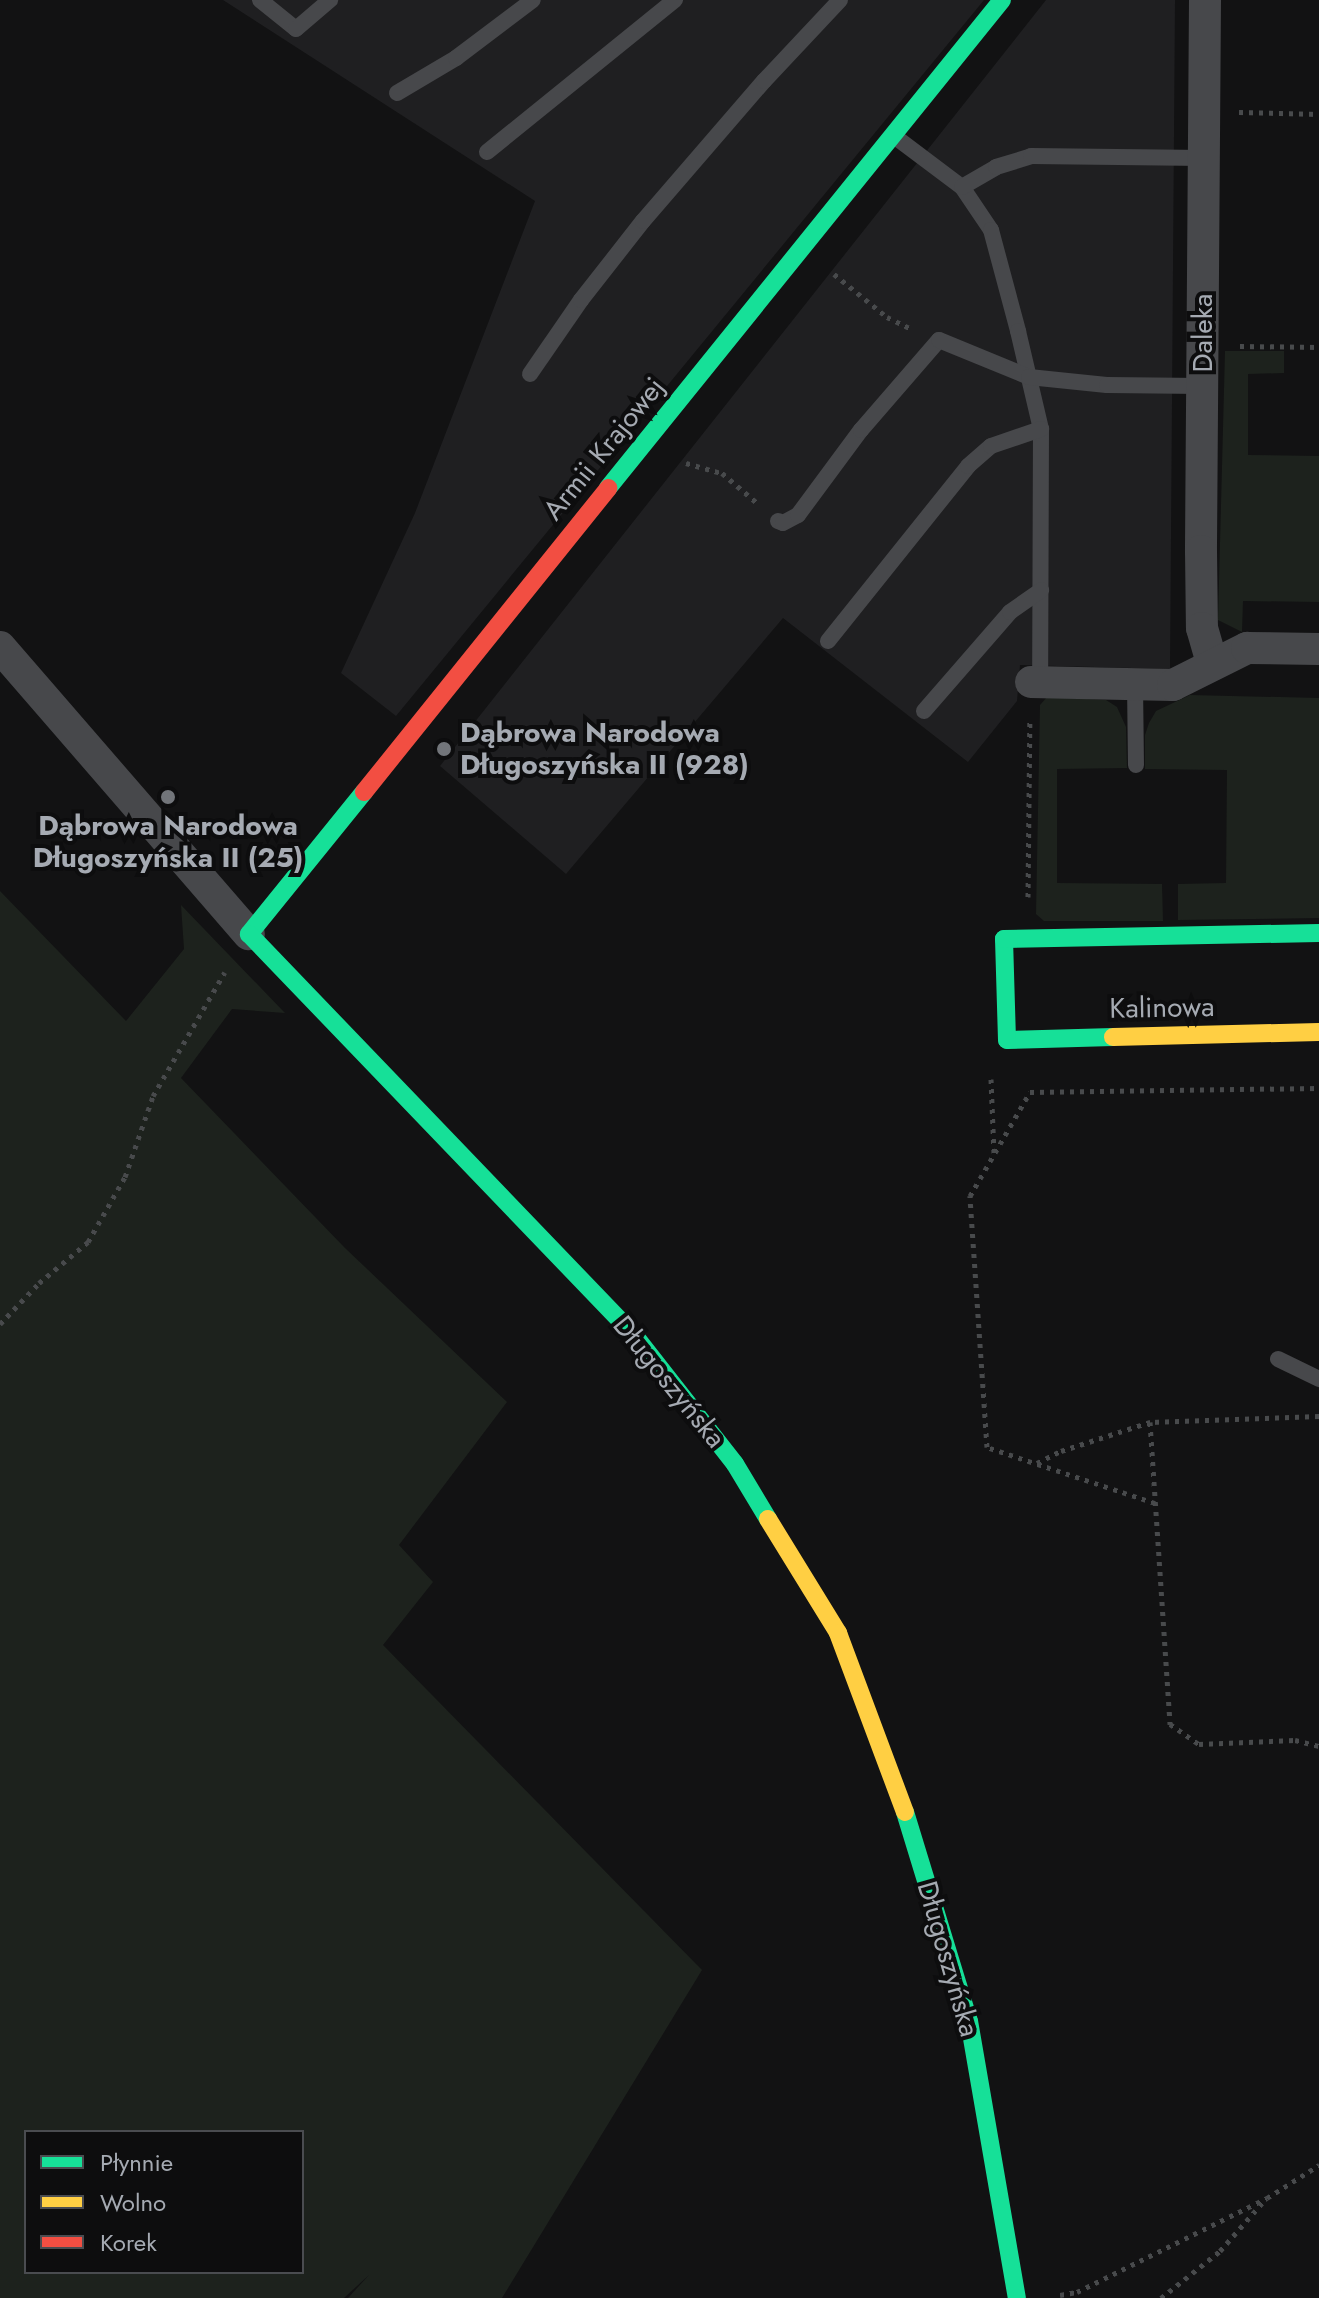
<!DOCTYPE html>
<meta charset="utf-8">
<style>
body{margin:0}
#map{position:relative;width:1319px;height:2298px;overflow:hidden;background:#121213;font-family:Jost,sans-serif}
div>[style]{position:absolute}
.built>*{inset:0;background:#1f1f21}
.green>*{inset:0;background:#1d221d}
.path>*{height:5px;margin-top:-2.5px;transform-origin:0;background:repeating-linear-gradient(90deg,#484a4c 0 4px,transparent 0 10px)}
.lane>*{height:16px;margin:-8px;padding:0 8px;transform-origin:8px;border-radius:8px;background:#47484b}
.street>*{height:32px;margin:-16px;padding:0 16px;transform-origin:16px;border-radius:16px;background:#47484b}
.fast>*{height:18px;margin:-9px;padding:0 9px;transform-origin:9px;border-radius:9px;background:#16e098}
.slow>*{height:18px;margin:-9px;padding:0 9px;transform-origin:9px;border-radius:9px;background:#ffcf43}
.jam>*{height:18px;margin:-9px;padding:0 9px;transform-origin:9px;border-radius:9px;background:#f24e42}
.dots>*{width:22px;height:22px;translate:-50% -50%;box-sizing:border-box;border:4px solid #0d0d0e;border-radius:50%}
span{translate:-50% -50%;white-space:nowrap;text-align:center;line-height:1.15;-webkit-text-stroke:8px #0d0d0e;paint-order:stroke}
.street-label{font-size:28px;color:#a5aab2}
.poi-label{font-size:28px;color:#a5aab2;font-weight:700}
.left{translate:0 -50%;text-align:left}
.legend{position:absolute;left:24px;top:2130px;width:280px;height:144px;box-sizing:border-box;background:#0d0d0e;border:2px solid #4a4c50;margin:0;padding:10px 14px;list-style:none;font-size:24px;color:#a5aab2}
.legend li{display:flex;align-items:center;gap:16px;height:40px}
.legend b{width:40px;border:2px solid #4a4c50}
</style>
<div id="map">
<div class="built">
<div style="clip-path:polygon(223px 0,984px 0,396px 716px,341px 673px,415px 513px,535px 201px)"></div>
<div style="clip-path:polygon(1046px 0,1175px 0,1170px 669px,1020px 665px,1017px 701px,968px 762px,783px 618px,566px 874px,440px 766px)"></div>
</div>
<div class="green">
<div style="clip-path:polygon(1225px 351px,1284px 351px,1284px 373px,1248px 374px,1248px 455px,1319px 456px,1319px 602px,1243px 601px,1242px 632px,1218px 620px)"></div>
<div style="clip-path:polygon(1190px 695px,1319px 698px,1319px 918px,1178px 920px,1178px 884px,1226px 883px,1227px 770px,1145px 769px,1145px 735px,1149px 723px,1156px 711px)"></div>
<div style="clip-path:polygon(1047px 697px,1106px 700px,1117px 707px,1126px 727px,1127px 768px,1057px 769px,1057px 883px,1162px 884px,1163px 921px,1044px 921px,1036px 914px,1040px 705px)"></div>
<div style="clip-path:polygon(evenodd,0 891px,126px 1021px,184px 949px,181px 905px,285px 1013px,232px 1009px,181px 1078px,345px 1248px,507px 1402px,399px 1545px,433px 1582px,383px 1645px,702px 1970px,502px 2298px,348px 2298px,369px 2275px,344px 2298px,0 2298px,0 891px,26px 2132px,302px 2132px,302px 2272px,26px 2272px,26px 2132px)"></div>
</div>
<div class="path">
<div style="left:1239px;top:112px;width:80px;rotate:1.4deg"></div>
<div style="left:834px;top:274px;width:68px;rotate:39.1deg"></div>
<div style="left:887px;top:317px;width:25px;rotate:26deg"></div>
<div style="left:1240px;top:346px;width:79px;rotate:0.7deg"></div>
<div style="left:686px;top:463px;width:37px;rotate:16deg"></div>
<div style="left:722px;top:473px;width:45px;rotate:40.5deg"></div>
<div style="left:1028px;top:897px;width:178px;rotate:-89.4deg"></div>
<div style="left:991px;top:1079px;width:74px;rotate:87.7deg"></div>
<div style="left:0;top:1324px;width:57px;rotate:-46.4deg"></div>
<div style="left:39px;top:1283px;width:64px;rotate:-39.9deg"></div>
<div style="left:88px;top:1242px;width:75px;rotate:-60.4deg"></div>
<div style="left:125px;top:1177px;width:86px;rotate:-70.9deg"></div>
<div style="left:153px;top:1096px;width:143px;rotate:-59.9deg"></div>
<div style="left:1319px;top:1416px;width:169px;rotate:178deg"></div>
<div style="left:1150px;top:1422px;width:303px;rotate:86.2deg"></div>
<div style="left:1170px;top:1724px;width:35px;rotate:35deg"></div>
<div style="left:1199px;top:1744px;width:96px;rotate:-2.4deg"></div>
<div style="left:1295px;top:1740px;width:25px;rotate:14deg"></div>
<div style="left:1037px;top:1463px;width:27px;rotate:-27deg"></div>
<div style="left:1061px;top:1451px;width:94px;rotate:-18deg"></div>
<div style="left:1155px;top:1503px;width:177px;rotate:-161.6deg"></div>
<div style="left:987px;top:1447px;width:252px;rotate:-93.9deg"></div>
<div style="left:970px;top:1196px;width:120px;rotate:-60deg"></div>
<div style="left:1030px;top:1092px;width:289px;rotate:-0.8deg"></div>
<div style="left:1060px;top:2295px;width:17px;rotate:-10deg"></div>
<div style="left:1077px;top:2292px;width:212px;rotate:-26.3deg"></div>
<div style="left:1267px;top:2198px;width:62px;rotate:-32.4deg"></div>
<div style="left:1161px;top:2298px;width:75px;rotate:-38.5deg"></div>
<div style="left:1220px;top:2251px;width:67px;rotate:-48.7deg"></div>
</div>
<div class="lane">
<div style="left:260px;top:0;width:46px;rotate:38.9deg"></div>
<div style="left:296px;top:29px;width:45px;rotate:-40.5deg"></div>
<div style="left:397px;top:93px;width:69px;rotate:-30.7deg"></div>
<div style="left:456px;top:58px;width:96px;rotate:-37deg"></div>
<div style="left:894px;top:136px;width:85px;rotate:36.9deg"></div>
<div style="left:962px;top:187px;width:52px;rotate:56deg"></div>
<div style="left:991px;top:230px;width:105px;rotate:75deg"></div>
<div style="left:1018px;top:331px;width:101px;rotate:76.8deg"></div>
<div style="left:1041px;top:429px;width:253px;rotate:90.2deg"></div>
<div style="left:487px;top:152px;width:242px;rotate:-39deg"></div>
<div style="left:962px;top:187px;width:39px;rotate:-30deg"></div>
<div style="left:996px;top:167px;width:37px;rotate:-17deg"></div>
<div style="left:1031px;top:156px;width:173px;rotate:0.7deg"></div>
<div style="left:530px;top:374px;width:90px;rotate:-55.4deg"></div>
<div style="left:581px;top:300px;width:100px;rotate:-51.9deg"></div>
<div style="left:643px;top:221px;width:185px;rotate:-49.2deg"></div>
<div style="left:764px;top:81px;width:111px;rotate:-46.8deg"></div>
<div style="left:778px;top:521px;width:5px;rotate:22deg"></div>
<div style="left:783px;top:523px;width:17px;rotate:-28deg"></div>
<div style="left:798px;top:515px;width:106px;rotate:-53.5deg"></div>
<div style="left:861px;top:430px;width:119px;rotate:-49.1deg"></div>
<div style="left:939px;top:340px;width:97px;rotate:22.3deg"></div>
<div style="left:1029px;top:377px;width:78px;rotate:5.9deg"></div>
<div style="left:1107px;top:385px;width:95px;rotate:0.6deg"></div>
<div style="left:828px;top:641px;width:224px;rotate:-51.3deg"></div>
<div style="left:968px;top:466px;width:30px;rotate:-41deg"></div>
<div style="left:991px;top:446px;width:53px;rotate:-18.8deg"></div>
<div style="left:1135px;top:684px;width:81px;rotate:89.3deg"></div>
<div style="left:924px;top:711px;width:131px;rotate:-49deg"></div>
<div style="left:1010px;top:612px;width:38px;rotate:-35deg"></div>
<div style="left:1278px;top:1359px;width:46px;rotate:26deg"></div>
</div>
<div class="street">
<div style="left:1205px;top:0;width:551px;rotate:90.42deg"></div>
<div style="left:1201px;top:551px;width:77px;rotate:89.3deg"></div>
<div style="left:1202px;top:628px;width:37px;rotate:74deg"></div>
<div style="left:0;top:647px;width:380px;rotate:49.1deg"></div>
<div style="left:1031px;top:682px;width:142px;rotate:1.2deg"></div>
<div style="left:1173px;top:685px;width:83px;rotate:-26.6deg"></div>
<div style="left:1247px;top:648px;width:72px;rotate:0.8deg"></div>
</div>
<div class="fast">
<div style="left:608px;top:488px;width:627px;rotate:-51.08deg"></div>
<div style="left:364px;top:792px;width:183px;rotate:129deg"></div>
<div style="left:249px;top:934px;width:557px;rotate:46.16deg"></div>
<div style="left:635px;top:1336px;width:162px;rotate:52deg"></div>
<div style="left:735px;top:1464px;width:64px;rotate:59deg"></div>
<div style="left:1113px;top:1037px;width:106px;rotate:178.4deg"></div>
<div style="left:1007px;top:1040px;width:101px;rotate:-91.7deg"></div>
<div style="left:1004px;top:939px;width:315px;rotate:-1.1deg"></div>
<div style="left:905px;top:1812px;width:219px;rotate:73deg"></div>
<div style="left:969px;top:2021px;width:281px;rotate:80.2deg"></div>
</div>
<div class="slow">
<div style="left:1113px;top:1037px;width:206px;rotate:-1.4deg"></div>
<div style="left:768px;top:1519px;width:134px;rotate:58.4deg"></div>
<div style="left:838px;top:1633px;width:191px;rotate:69.5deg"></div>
</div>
<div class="jam">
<div style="left:364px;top:792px;width:390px;rotate:-51.2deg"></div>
</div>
<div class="dots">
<div style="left:444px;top:749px;background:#72757a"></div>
<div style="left:168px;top:797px;background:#72757a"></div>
</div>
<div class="street-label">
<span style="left:1203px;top:333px;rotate:-90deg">Daleka</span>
<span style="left:604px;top:449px;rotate:-51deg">Armii Krajowej</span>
<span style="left:1162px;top:1008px;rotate:-1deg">Kalinowa</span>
<span style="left:669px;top:1382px;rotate:51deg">Długoszyńska</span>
<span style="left:948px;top:1959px;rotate:74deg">Długoszyńska</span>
</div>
<div class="poi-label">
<span class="left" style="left:460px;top:749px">Dąbrowa Narodowa<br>Długoszyńska II (928)</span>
<span style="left:168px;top:842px">Dąbrowa Narodowa<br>Długoszyńska II (25)</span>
</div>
<ul class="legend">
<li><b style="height:10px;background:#16e098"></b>Płynnie</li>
<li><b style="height:10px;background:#ffcf43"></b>Wolno</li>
<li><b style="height:10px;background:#f24e42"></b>Korek</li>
</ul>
</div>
